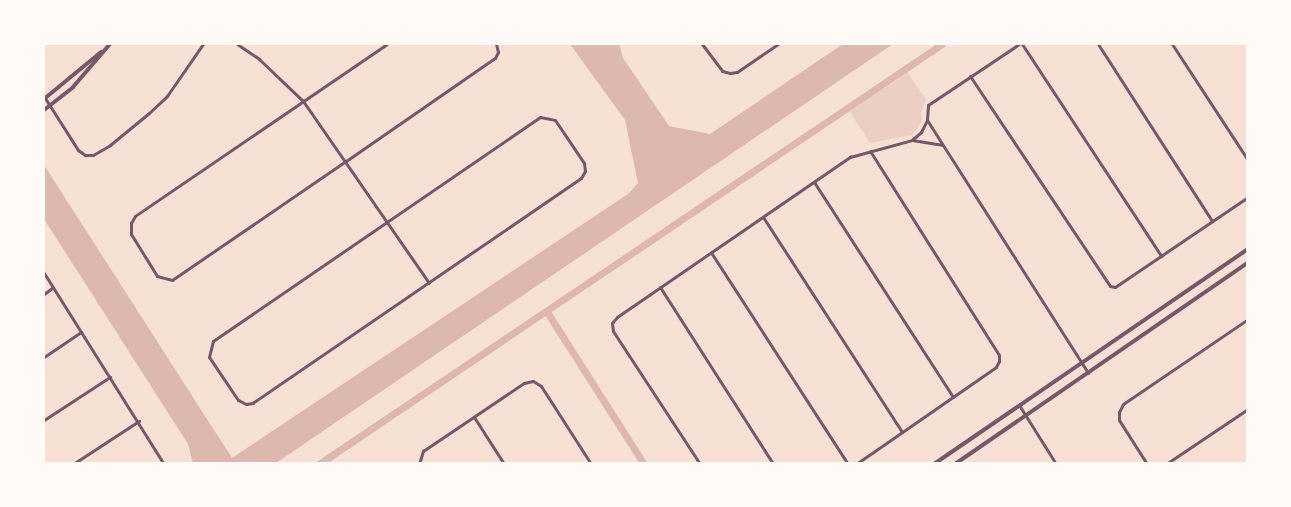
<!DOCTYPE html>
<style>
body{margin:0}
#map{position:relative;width:1291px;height:507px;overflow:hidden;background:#f7e1d7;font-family:Jost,sans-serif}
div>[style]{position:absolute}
.green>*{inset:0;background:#ebcfc5}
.water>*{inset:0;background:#dcb8b0}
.canal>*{height:7px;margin:-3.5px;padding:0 3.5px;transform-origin:3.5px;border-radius:3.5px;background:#dcb8b0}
.minor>*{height:3px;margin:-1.5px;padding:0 1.5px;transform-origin:1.5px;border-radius:1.5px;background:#755966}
.tertiary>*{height:4px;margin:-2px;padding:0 2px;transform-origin:2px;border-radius:2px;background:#755966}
span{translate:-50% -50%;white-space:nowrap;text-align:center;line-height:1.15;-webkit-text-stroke:5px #fffaf5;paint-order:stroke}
.frame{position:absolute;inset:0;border:45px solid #fffaf5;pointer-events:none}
</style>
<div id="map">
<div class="green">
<div style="clip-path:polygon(906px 70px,926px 99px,921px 113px,922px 122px,912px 135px,870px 143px,849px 111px,897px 80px)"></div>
</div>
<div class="water">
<div style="clip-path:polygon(570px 44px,619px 44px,623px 58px,669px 126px,710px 134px,843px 44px,893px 44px,276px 463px,193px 463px,188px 444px,44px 219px,44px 165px,232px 458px,628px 194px,638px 183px,625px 120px)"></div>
</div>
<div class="canal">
<div style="left:547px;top:312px;width:180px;rotate:57.5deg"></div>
<div style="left:319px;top:464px;width:751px;rotate:-33.99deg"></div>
</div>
<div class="minor">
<div style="left:237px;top:44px;width:27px;rotate:34deg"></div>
<div style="left:259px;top:59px;width:61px;rotate:43.7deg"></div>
<div style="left:303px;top:101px;width:221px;rotate:55.3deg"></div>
<div style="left:387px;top:44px;width:305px;rotate:145.7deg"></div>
<div style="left:135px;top:216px;width:8px;rotate:120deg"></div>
<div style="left:131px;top:223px;width:11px;rotate:90deg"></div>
<div style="left:131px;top:234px;width:49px;rotate:58.2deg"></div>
<div style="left:157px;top:276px;width:16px;rotate:15deg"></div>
<div style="left:172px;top:280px;width:211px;rotate:-34.4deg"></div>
<div style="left:346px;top:161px;width:181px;rotate:-34.7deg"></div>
<div style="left:495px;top:58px;width:7px;rotate:-63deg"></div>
<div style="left:498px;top:52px;width:8px;rotate:-104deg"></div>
<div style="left:702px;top:44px;width:34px;rotate:53deg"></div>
<div style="left:722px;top:71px;width:8px;rotate:14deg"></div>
<div style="left:730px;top:73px;width:7px;rotate:-8deg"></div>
<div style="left:737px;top:72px;width:50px;rotate:-34.3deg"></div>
<div style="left:1022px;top:44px;width:254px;rotate:56.7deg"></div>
<div style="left:1098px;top:44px;width:211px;rotate:57.2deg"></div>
<div style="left:1172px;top:44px;width:139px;rotate:56.8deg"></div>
<div style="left:970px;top:76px;width:252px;rotate:56.3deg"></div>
<div style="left:1110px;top:286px;width:5px;rotate:11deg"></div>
<div style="left:1115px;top:287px;width:161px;rotate:-34.1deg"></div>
<div style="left:45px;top:98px;width:62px;rotate:57.6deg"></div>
<div style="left:78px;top:150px;width:9px;rotate:36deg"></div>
<div style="left:85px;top:155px;width:8px"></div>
<div style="left:93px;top:155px;width:20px;rotate:-30deg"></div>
<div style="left:110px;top:145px;width:50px;rotate:-39.4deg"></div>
<div style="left:149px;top:113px;width:25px;rotate:-43deg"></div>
<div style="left:167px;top:96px;width:63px;rotate:-55.3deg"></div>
<div style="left:540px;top:117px;width:15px;rotate:11deg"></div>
<div style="left:555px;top:120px;width:52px;rotate:56deg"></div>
<div style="left:584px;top:163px;width:8px;rotate:83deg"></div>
<div style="left:585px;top:171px;width:8px;rotate:120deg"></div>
<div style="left:581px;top:178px;width:398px;rotate:145.6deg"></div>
<div style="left:253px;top:403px;width:7px;rotate:172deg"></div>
<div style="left:246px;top:404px;width:9px;rotate:-153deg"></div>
<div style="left:238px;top:400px;width:52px;rotate:-124deg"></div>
<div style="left:209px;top:357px;width:16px;rotate:-76deg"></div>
<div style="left:213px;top:341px;width:396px;rotate:-34.4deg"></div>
<div style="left:927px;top:120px;width:300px;rotate:57.5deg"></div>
<div style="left:913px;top:139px;width:11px;rotate:-41deg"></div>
<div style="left:921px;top:132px;width:13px;rotate:-63deg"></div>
<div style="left:927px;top:120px;width:15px;rotate:-86deg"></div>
<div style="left:928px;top:105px;width:110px;rotate:-33.8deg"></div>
<div style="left:814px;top:182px;width:256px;rotate:57.1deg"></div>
<div style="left:763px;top:217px;width:256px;rotate:57.1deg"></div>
<div style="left:712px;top:254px;width:250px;rotate:57.1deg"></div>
<div style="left:44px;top:273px;width:226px;rotate:57.9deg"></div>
<div style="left:660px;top:287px;width:210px;rotate:57.4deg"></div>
<div style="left:44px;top:294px;width:10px;rotate:-37deg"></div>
<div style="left:44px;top:357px;width:45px;rotate:-34deg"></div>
<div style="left:1019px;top:405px;width:70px;rotate:57.9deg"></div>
<div style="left:474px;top:417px;width:56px;rotate:57.4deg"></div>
<div style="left:44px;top:420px;width:79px;rotate:-33.1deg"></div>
<div style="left:73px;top:464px;width:79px;rotate:-33.1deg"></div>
<div style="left:419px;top:464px;width:14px;rotate:-73deg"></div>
<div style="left:423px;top:451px;width:122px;rotate:-34deg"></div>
<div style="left:524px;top:383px;width:9px;rotate:-13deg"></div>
<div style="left:533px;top:381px;width:9px;rotate:32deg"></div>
<div style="left:541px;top:386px;width:93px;rotate:57.3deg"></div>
<div style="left:700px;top:464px;width:159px;rotate:-123.2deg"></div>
<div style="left:613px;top:331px;width:8px;rotate:-97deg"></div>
<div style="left:612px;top:323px;width:8px;rotate:-50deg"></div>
<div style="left:617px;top:317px;width:283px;rotate:-34.5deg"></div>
<div style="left:850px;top:157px;width:64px;rotate:-15.3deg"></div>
<div style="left:912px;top:140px;width:30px;rotate:9deg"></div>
<div style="left:856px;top:464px;width:170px;rotate:-34.7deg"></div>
<div style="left:996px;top:367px;width:7px;rotate:-63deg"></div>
<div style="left:999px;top:361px;width:6px;rotate:-90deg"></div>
<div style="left:999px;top:355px;width:241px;rotate:-122.3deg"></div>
<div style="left:1147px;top:464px;width:52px;rotate:-122.5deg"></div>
<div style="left:1119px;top:420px;width:8px;rotate:-90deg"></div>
<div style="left:1119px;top:412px;width:9px;rotate:-63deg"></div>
<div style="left:1123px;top:404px;width:151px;rotate:-34.2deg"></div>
<div style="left:1166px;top:464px;width:99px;rotate:-33.9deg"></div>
</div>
<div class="tertiary">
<div style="left:44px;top:99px;width:74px;rotate:-39.5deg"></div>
<div style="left:44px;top:110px;width:37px;rotate:-38deg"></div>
<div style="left:73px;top:87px;width:57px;rotate:-49.3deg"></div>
<div style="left:934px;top:464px;width:381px;rotate:-34.4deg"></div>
<div style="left:955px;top:464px;width:355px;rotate:-34.5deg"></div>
</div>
<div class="frame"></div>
</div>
